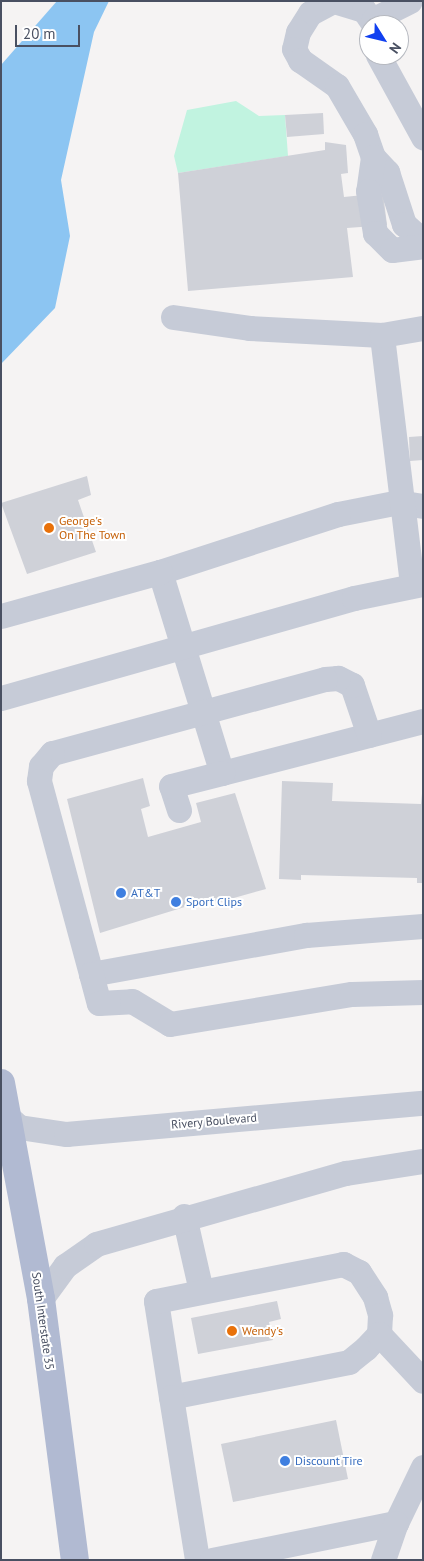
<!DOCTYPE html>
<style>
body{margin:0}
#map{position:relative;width:424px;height:1561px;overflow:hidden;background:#f5f3f3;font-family:"PT Sans",sans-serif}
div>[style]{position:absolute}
.green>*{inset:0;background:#c1f3e0}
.water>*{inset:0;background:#8cc5f2}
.building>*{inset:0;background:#cfd1d8}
.minor>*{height:25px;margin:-12.5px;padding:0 12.5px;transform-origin:12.5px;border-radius:12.5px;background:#c6cbd7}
.major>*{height:28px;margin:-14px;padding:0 14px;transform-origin:14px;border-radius:14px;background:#b1bad2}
.dots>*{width:14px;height:14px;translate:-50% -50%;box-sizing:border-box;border:2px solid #fff;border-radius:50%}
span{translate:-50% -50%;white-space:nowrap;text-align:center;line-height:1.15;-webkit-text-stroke:4px #fff;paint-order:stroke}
.food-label{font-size:12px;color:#c56008}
.left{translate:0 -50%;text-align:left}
.shop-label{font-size:12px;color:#366cbe}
.street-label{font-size:12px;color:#495062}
.frame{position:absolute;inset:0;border:2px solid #495062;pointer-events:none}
.north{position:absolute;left:359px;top:15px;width:50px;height:50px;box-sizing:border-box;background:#fff;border:1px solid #b6b9c0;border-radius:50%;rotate:126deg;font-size:14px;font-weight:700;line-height:20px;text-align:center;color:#495062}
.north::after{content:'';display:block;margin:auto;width:18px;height:22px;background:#1140f0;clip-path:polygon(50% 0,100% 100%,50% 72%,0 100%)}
.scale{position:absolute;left:15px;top:25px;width:65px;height:22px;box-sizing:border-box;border:2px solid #495062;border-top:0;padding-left:6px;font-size:15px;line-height:18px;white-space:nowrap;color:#495062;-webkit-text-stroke:4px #fff;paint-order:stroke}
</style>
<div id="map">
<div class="green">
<div style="clip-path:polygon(236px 101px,259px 116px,285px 115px,288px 156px,178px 173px,174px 156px,187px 110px)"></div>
</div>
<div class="water">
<div style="clip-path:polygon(57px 1px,109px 1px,94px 32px,61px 180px,70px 236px,55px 308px,1px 364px,1px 65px)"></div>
</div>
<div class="building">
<div style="clip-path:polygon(323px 113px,324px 134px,287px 137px,285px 115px)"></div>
<div style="clip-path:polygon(325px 142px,346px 145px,348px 173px,341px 174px,344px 197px,383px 193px,387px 225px,347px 228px,353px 277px,188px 291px,178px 173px,325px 150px)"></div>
<div style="clip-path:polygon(423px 436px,423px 460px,410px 461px,409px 437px)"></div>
<div style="clip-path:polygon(87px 476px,91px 495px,78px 500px,96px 552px,27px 574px,1px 503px)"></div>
<div style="clip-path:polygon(143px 778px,150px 806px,141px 809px,148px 837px,201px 822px,196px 803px,235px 793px,266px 889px,216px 903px,214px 898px,100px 933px,67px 799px)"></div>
<div style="clip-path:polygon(282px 781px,333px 783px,332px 801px,421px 804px,423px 783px,423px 883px,417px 883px,417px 878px,301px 875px,301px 880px,279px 879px)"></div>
<div style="clip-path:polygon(277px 1301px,281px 1319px,269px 1322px,273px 1340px,198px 1354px,191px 1318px)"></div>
<div style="clip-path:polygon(336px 1420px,348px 1479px,233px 1502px,221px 1444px)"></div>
</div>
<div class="minor">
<div style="left:333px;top:1px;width:26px;rotate:152deg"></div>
<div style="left:310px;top:13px;width:22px;rotate:122deg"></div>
<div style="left:298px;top:32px;width:17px;rotate:103deg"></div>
<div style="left:294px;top:49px;width:13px;rotate:61deg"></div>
<div style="left:300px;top:60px;width:45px;rotate:35.1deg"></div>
<div style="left:337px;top:86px;width:56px;rotate:59.7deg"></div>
<div style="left:365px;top:134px;width:24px;rotate:71deg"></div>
<div style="left:373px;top:157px;width:21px;rotate:47deg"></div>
<div style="left:387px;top:172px;width:55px;rotate:71.9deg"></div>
<div style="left:404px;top:224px;width:25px;rotate:42deg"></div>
<div style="left:334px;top:1px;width:31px;rotate:17deg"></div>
<div style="left:364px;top:10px;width:18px;rotate:56deg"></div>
<div style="left:374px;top:19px;width:40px;rotate:-26.6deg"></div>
<div style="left:378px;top:55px;width:94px;rotate:61.2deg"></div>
<div style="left:373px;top:157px;width:34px;rotate:98deg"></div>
<div style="left:368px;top:191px;width:43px;rotate:80.5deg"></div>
<div style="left:375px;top:233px;width:24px;rotate:45deg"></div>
<div style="left:392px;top:250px;width:31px;rotate:-7deg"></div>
<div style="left:173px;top:317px;width:77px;rotate:8.2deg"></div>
<div style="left:249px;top:328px;width:133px;rotate:3deg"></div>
<div style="left:423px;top:506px;width:24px;rotate:-171deg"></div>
<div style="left:399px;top:502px;width:62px;rotate:168.9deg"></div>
<div style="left:338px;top:514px;width:187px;rotate:162deg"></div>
<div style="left:160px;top:572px;width:210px;rotate:72.9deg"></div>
<div style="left:222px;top:773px;width:208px;rotate:-14.5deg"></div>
<div style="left:412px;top:584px;width:251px;rotate:-96.9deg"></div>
<div style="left:382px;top:335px;width:42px;rotate:-9.7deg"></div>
<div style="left:1px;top:616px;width:165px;rotate:-15.5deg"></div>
<div style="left:1px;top:698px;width:367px;rotate:-15.8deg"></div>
<div style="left:354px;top:598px;width:70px;rotate:-11.5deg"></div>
<div style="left:369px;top:735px;width:53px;rotate:-108.8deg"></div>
<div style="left:352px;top:685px;width:16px;rotate:-153deg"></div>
<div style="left:338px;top:678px;width:13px;rotate:176deg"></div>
<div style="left:325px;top:679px;width:283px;rotate:164.8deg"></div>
<div style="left:52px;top:753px;width:17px;rotate:130deg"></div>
<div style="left:41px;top:766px;width:15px;rotate:98deg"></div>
<div style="left:39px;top:781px;width:200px;rotate:74.9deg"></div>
<div style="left:91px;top:974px;width:219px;rotate:-10.3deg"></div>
<div style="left:306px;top:935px;width:117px;rotate:-4.4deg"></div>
<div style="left:179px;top:810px;width:25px;rotate:-108deg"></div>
<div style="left:171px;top:786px;width:53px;rotate:-14.3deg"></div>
<div style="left:91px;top:974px;width:30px;rotate:75deg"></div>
<div style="left:99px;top:1003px;width:33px;rotate:-3deg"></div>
<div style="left:132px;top:1001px;width:44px;rotate:31.2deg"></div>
<div style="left:170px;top:1024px;width:184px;rotate:-9.4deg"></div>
<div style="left:352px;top:994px;width:71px;rotate:-1.6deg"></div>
<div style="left:9px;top:1118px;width:13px;rotate:42deg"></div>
<div style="left:19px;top:1127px;width:48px;rotate:8.5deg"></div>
<div style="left:66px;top:1134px;width:358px;rotate:-5deg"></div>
<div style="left:184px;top:1216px;width:77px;rotate:77.2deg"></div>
<div style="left:343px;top:1264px;width:18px;rotate:27deg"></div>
<div style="left:359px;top:1272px;width:30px;rotate:57deg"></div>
<div style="left:375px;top:1297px;width:19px;rotate:74deg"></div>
<div style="left:380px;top:1315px;width:19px;rotate:93deg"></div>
<div style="left:379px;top:1334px;width:19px;rotate:133deg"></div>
<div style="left:366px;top:1348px;width:22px;rotate:141deg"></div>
<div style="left:349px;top:1362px;width:181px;rotate:168.9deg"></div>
<div style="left:171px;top:1397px;width:97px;rotate:-98.9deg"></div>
<div style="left:156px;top:1301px;width:191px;rotate:-11.2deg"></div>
<div style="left:41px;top:1299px;width:41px;rotate:-54deg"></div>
<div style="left:65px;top:1266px;width:38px;rotate:-35deg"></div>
<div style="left:96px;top:1244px;width:260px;rotate:-15.9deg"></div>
<div style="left:346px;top:1173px;width:78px;rotate:-8.9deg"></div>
<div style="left:379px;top:1334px;width:64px;rotate:46.9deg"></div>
<div style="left:171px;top:1397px;width:165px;rotate:80.9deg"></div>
<div style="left:212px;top:1560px;width:188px;rotate:-11.4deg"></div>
<div style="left:396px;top:1523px;width:62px;rotate:-64.3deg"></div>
<div style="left:383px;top:1560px;width:39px;rotate:-71deg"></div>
</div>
<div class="major">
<div style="left:1px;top:1083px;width:220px;rotate:79.5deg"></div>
<div style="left:41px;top:1299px;width:263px;rotate:82.6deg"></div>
</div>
<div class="dots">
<div style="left:49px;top:528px;background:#e8710a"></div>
<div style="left:121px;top:893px;background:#3f7fe0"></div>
<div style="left:176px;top:902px;background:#3f7fe0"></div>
<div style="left:232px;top:1331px;background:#e8710a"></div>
<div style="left:285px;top:1461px;background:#3f7fe0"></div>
</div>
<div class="food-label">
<span class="left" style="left:59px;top:528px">George's<br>On The Town</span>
<span class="left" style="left:242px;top:1331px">Wendy's</span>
</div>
<div class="shop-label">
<span class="left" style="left:131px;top:893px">AT&amp;T</span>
<span class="left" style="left:186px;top:902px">Sport Clips</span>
<span class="left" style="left:295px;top:1461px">Discount Tire</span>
</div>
<div class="street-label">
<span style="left:214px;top:1121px;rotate:-5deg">Rivery Boulevard</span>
<span style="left:43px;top:1321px;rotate:82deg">South Interstate 35</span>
</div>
<div class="frame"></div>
<div class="north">N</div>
<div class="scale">20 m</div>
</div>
